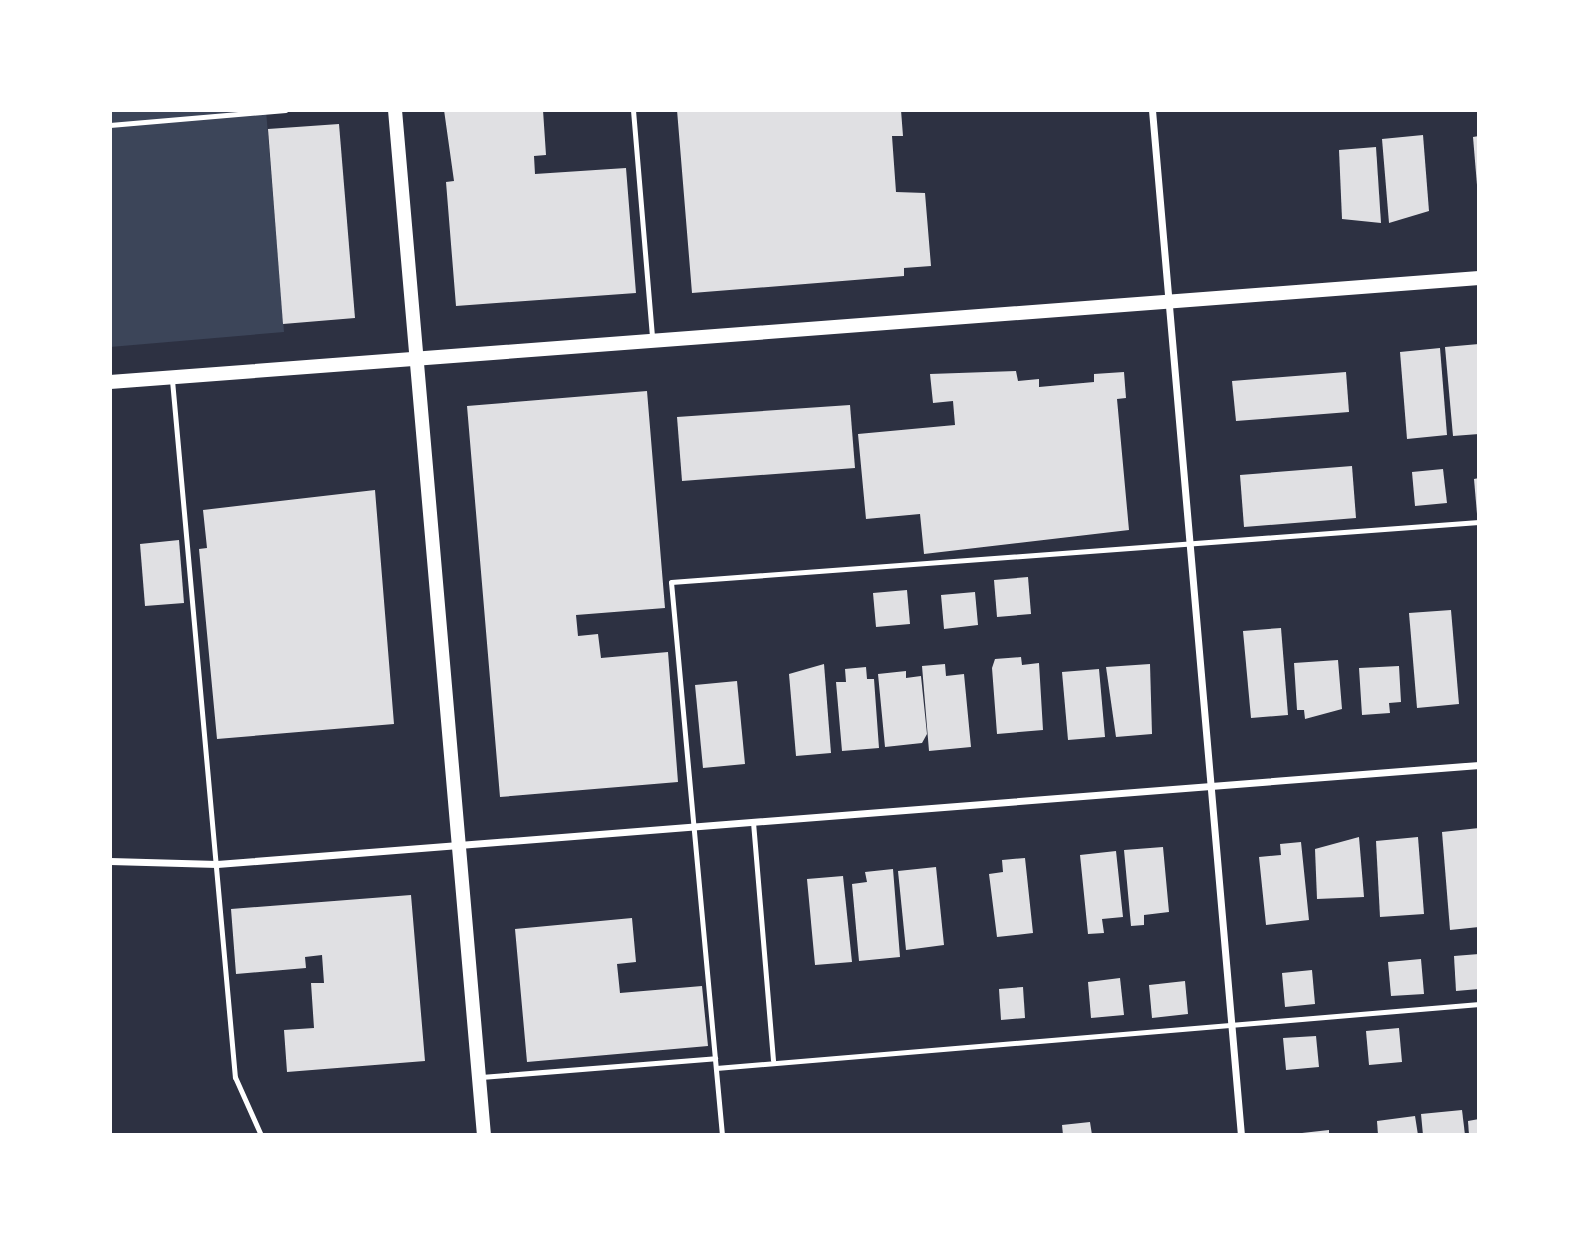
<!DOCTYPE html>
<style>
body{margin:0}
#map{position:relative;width:1589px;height:1245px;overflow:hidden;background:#2d3142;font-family:"DM Sans",sans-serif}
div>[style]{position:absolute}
.green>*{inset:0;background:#3c4559}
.building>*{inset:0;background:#e0e0e3}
.path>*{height:4.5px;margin:-2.25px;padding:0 2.25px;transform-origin:2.25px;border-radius:2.25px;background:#fff}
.service>*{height:5px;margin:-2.5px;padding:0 2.5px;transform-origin:2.5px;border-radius:2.5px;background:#fff}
.minor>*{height:7px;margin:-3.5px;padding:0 3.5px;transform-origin:3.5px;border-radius:3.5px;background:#fff}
.secondary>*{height:14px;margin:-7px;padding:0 7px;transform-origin:7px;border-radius:7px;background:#fff}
span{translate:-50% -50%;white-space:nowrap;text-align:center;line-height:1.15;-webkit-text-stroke:5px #fff;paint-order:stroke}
.frame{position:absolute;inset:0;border:112px solid #fff;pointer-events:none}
</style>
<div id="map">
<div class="green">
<div style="clip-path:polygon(110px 110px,266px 110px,284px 332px,110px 347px)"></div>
</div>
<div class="building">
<div style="clip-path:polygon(444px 110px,543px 110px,546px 155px,534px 156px,535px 174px,626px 168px,636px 293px,456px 306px,446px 182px,454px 181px)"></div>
<div style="clip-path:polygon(677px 110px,901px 110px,903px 136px,892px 136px,896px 192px,925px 193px,931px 266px,904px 268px,904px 276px,692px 293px)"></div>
<div style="clip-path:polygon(339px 124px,355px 318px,283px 324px,268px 129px)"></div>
<div style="clip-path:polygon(1423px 135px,1429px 211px,1389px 223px,1382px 139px)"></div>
<div style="clip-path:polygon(1479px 136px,1479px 185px,1477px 185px,1473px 137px)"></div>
<div style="clip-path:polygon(1376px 147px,1381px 223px,1342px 219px,1339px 150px)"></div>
<div style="clip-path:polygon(1479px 344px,1479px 434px,1453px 436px,1445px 347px)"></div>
<div style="clip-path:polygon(1440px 348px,1447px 435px,1407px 439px,1400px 352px)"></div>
<div style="clip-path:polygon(1016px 371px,1018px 381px,1039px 379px,1039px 387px,1094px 382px,1094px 374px,1124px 372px,1126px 398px,1117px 399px,1129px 530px,924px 554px,920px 514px,866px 519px,858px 434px,955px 425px,953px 401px,933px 403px,930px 374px)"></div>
<div style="clip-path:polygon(1346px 372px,1349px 412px,1236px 421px,1232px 381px)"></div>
<div style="clip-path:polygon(647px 391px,665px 608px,576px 615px,578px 636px,598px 634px,601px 658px,668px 652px,678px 782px,500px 797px,467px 406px)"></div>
<div style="clip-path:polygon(850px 405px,855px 468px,682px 481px,677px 417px)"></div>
<div style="clip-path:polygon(1352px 466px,1356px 518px,1244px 527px,1240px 475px)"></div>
<div style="clip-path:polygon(1443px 469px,1447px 503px,1415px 506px,1412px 472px)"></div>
<div style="clip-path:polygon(1479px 478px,1479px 514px,1477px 514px,1474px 479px)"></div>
<div style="clip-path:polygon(375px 490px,394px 724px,217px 739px,199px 549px,207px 548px,203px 510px)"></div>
<div style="clip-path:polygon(179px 540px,184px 603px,145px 606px,140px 544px)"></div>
<div style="clip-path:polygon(1028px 577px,1031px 614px,997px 617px,994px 580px)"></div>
<div style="clip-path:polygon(907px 590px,910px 624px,876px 627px,873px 593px)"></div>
<div style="clip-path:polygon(975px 592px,978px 625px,944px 629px,941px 595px)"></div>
<div style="clip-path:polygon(1451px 610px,1459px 704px,1417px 708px,1409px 613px)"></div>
<div style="clip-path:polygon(1281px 628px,1288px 715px,1251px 718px,1243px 631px)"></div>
<div style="clip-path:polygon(1021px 657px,1022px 665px,1039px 663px,1043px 730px,997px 734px,992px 668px,995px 659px)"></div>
<div style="clip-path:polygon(1338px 660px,1342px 709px,1305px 719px,1304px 710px,1297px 710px,1294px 663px)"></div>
<div style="clip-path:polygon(824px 664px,831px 753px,796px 756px,789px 674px)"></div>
<div style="clip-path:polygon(945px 664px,946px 676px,964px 674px,971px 747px,929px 751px,922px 666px)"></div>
<div style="clip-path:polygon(1150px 664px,1152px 734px,1116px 737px,1106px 667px)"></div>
<div style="clip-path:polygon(1399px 666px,1401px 702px,1389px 703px,1390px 713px,1362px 715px,1359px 668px)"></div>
<div style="clip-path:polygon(866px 667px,867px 679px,874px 679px,879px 748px,842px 751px,836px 682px,846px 682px,845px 669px)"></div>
<div style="clip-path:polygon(1099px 669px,1105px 737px,1068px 740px,1062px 672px)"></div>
<div style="clip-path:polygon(906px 671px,906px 678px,921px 676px,927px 734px,922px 743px,885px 747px,878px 674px)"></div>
<div style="clip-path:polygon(737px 681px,745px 764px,703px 768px,695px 685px)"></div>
<div style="clip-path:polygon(1479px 828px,1479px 927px,1450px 930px,1442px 832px)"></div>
<div style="clip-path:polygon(1359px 837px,1364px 897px,1317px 899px,1315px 849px)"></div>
<div style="clip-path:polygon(1418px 837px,1424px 914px,1380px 917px,1376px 841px)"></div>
<div style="clip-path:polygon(1301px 842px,1309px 920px,1266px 925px,1259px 857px,1281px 855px,1280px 844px)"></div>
<div style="clip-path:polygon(1163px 847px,1169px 912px,1144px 915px,1144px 925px,1131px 926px,1124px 850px)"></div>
<div style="clip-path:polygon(1116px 851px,1123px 917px,1102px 919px,1104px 933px,1088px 934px,1080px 855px)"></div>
<div style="clip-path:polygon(1025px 858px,1033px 933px,997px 937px,989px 874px,1003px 872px,1002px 860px)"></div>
<div style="clip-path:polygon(936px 867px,944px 945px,906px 950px,898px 871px)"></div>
<div style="clip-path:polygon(893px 869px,900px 957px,859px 961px,852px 884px,867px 882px,865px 872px)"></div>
<div style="clip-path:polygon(843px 876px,852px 962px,815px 965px,807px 879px)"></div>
<div style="clip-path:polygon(411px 895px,425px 1061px,287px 1072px,284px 1030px,314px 1028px,311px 983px,324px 983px,322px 955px,305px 957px,306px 968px,236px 974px,231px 909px)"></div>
<div style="clip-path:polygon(632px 918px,636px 962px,617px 964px,620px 993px,702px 986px,708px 1046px,527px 1062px,515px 929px)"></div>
<div style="clip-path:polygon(1479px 954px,1479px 989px,1456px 991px,1454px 956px)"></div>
<div style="clip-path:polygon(1421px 959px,1424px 994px,1391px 996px,1388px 962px)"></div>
<div style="clip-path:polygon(1312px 970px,1315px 1004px,1285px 1007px,1282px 973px)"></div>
<div style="clip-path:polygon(1120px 978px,1124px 1015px,1091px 1018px,1088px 982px)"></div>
<div style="clip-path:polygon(1185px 981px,1188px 1014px,1152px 1018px,1149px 985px)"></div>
<div style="clip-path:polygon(1023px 987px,1025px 1018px,1001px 1020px,999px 989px)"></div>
<div style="clip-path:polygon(1399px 1028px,1402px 1062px,1369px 1065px,1366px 1031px)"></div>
<div style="clip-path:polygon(1316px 1036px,1319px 1067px,1286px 1070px,1283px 1038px)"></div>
<div style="clip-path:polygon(1462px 1110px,1465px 1135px,1423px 1135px,1421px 1114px)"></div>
<div style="clip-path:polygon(1415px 1116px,1418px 1135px,1378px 1135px,1377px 1121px)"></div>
<div style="clip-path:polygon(1479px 1119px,1479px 1135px,1469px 1135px,1468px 1121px)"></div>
<div style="clip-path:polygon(1090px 1122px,1092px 1135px,1063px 1135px,1062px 1125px)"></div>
<div style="clip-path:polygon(1329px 1130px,1329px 1135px,1302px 1135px,1302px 1133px)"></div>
</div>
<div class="path">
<div style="left:110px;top:125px;width:176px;rotate:-4.9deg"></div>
</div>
<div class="service">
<div style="left:633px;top:110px;width:229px;rotate:85.2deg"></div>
<div style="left:172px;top:380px;width:700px;rotate:84.84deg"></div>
<div style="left:235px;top:1077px;width:64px;rotate:65.9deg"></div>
<div style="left:753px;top:822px;width:239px;rotate:85.2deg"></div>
<div style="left:716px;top:1068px;width:766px;rotate:-4.79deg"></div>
<div style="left:481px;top:1077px;width:235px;rotate:-4.6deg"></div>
<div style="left:722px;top:1135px;width:555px;rotate:-95.27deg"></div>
<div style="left:671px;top:582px;width:810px;rotate:-4.25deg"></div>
</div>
<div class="minor">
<div style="left:1152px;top:110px;width:1029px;rotate:85.04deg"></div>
<div style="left:110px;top:861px;width:107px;rotate:1.6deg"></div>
<div style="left:217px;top:864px;width:1266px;rotate:-4.49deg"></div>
</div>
<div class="secondary">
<div style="left:395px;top:110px;width:1029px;rotate:85.04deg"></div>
<div style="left:110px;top:382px;width:1373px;rotate:-4.34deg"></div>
</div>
<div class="frame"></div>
</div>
